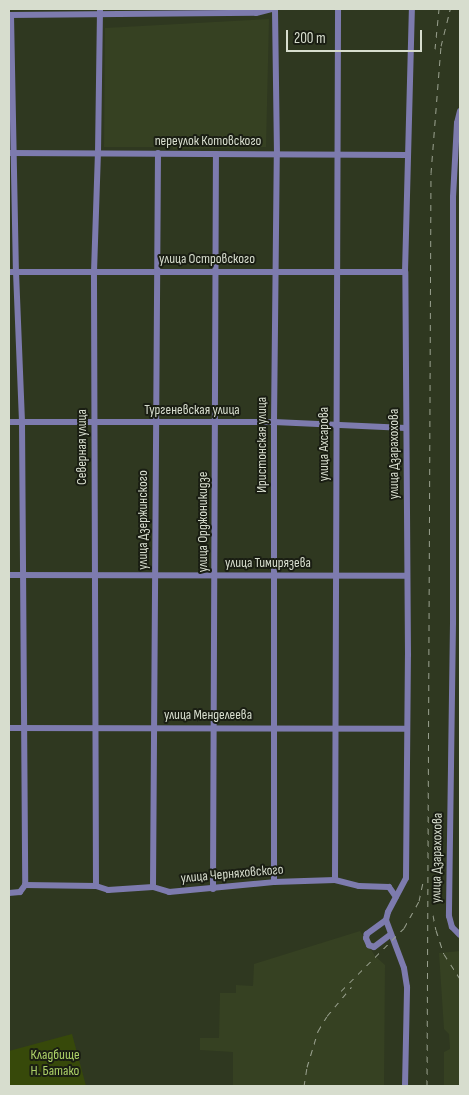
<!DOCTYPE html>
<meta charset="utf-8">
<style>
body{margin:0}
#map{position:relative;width:469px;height:1095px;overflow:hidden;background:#2f3820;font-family:"Sofia Sans Condensed",sans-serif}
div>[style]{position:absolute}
.built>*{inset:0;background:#364122}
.green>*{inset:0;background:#37490a}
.minor>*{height:6px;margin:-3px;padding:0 3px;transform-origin:3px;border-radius:3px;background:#7d7bae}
.rail>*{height:1px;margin-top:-0.5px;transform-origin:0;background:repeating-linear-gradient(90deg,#99a08e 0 6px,transparent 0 12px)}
span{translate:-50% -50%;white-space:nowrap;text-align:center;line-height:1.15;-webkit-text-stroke:4px #1a1e13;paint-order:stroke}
.street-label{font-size:14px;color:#d7ddce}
.park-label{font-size:14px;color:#add167}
.frame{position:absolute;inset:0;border:10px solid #d7ddce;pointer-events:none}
.scale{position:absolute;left:286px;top:30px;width:136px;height:22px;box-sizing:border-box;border:2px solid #d7ddce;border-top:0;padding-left:6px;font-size:15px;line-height:18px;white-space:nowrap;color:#d7ddce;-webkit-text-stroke:4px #1a1e13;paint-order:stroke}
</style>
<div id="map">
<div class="built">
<div style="clip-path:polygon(269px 19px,266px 147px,173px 149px,173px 129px,173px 147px,104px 147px,105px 28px)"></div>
<div style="clip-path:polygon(360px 931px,375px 956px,385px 965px,384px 1086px,233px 1086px,233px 1052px,200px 1050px,200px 1038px,219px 1038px,220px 993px,236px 993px,236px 985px,253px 986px,254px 964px)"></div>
<div style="clip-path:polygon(460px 951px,460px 1086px,444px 1086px,444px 1052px,450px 1049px,449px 1034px,444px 1029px,439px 953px)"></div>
</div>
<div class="green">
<div style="clip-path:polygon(72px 1034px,86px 1086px,9px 1086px,9px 1051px)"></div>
</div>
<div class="minor">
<div style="left:9px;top:15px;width:247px;rotate:-0.5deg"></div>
<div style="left:256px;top:13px;width:16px;rotate:-14deg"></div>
<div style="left:11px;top:15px;width:257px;rotate:88.9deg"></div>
<div style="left:16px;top:272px;width:150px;rotate:87.7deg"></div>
<div style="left:22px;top:422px;width:463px;rotate:89.6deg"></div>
<div style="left:460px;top:111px;width:12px;rotate:104deg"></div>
<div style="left:457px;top:123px;width:74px;rotate:93.1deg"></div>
<div style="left:453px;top:197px;width:426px;rotate:90deg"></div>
<div style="left:453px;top:623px;width:293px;rotate:90.8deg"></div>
<div style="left:449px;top:916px;width:11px;rotate:75deg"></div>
<div style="left:452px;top:927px;width:11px;rotate:45deg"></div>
<div style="left:9px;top:153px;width:399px;rotate:0.3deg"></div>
<div style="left:9px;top:272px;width:396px"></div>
<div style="left:9px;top:422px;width:265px"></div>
<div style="left:274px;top:422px;width:132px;rotate:2.6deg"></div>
<div style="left:9px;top:575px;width:398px;rotate:0.1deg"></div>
<div style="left:9px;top:728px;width:398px;rotate:0.1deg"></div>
<div style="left:335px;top:880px;width:871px;rotate:-89.8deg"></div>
<div style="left:274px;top:882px;width:460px;rotate:-90deg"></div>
<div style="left:274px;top:422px;width:268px;rotate:-89.4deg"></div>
<div style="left:277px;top:154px;width:145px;rotate:-90.8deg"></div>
<div style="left:96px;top:886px;width:614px;rotate:-90.19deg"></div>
<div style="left:94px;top:272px;width:119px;rotate:-88.1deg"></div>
<div style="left:98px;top:153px;width:144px;rotate:-89.2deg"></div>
<div style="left:153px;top:887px;width:734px;rotate:-89.61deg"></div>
<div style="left:213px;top:889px;width:735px;rotate:-89.77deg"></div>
<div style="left:9px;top:893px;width:11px;rotate:-5deg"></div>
<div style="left:20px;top:892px;width:9px;rotate:-54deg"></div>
<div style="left:25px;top:885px;width:71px;rotate:0.8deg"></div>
<div style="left:96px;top:886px;width:13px;rotate:18deg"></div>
<div style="left:108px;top:890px;width:45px;rotate:-3.8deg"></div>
<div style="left:153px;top:887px;width:17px;rotate:17deg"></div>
<div style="left:169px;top:892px;width:105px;rotate:-5.4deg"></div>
<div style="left:274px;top:882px;width:61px;rotate:-1.9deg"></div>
<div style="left:335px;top:880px;width:25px;rotate:14deg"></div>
<div style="left:359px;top:886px;width:30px;rotate:2deg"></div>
<div style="left:389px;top:887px;width:12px;rotate:55deg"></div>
<div style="left:386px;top:920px;width:24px;rotate:144deg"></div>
<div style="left:367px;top:934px;width:4px;rotate:104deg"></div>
<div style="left:366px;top:938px;width:8px;rotate:67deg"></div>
<div style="left:369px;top:945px;width:5px;rotate:22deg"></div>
<div style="left:374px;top:947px;width:20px;rotate:-37deg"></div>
<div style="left:405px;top:1086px;width:99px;rotate:-88.8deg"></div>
<div style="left:407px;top:987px;width:19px;rotate:-99deg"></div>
<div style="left:404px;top:968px;width:51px;rotate:-110.6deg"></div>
<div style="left:386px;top:920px;width:8px;rotate:-76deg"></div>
<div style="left:388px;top:912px;width:38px;rotate:-62deg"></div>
<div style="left:406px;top:878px;width:223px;rotate:-89.5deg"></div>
<div style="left:408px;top:655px;width:383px;rotate:-90.4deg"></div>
<div style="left:405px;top:272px;width:263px;rotate:-88.5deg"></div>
</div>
<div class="rail">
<div style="left:435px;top:49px;width:40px;rotate:-84.3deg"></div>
<div style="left:433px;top:915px;width:15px;rotate:79deg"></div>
<div style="left:436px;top:930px;width:25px;rotate:72deg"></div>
<div style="left:444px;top:954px;width:30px;rotate:57deg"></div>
<div style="left:341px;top:991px;width:89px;rotate:-45deg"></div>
<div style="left:404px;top:928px;width:31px;rotate:-61deg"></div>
<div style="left:419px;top:901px;width:19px;rotate:-78deg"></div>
<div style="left:304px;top:1086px;width:19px;rotate:-81deg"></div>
<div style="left:307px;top:1067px;width:38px;rotate:-73deg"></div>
<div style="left:318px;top:1031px;width:17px;rotate:-59deg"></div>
<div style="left:327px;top:1016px;width:38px;rotate:-50deg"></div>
<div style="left:427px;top:1086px;width:913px;rotate:-89.75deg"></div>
<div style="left:431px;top:173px;width:127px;rotate:-85.5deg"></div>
<div style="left:441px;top:46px;width:38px;rotate:-76deg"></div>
</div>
<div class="street-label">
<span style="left:208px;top:141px">переулок Котовского</span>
<span style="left:207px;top:259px">улица Островского</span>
<span style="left:192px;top:410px">Тургеневская улица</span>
<span style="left:324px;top:444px;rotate:-90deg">улица Ахсарова</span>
<span style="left:262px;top:445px;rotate:-90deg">Иристонская улица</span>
<span style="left:82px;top:447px;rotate:-90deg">Северная улица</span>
<span style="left:394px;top:454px;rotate:-90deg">улица Дзарахохова</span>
<span style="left:143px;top:520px;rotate:-90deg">улица Дзержинского</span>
<span style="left:203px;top:522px;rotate:-90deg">улица Орджоникидзе</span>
<span style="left:268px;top:563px">улица Тимирязева</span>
<span style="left:208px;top:715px">улица Менделеева</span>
<span style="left:437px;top:858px;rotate:-89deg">улица Дзарахохова</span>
<span style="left:232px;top:874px;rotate:-5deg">улица Черняховского</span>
</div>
<div class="park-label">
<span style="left:55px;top:1063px">Кладбище<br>Н. Батако</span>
</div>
<div class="frame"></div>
<div class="scale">200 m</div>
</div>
